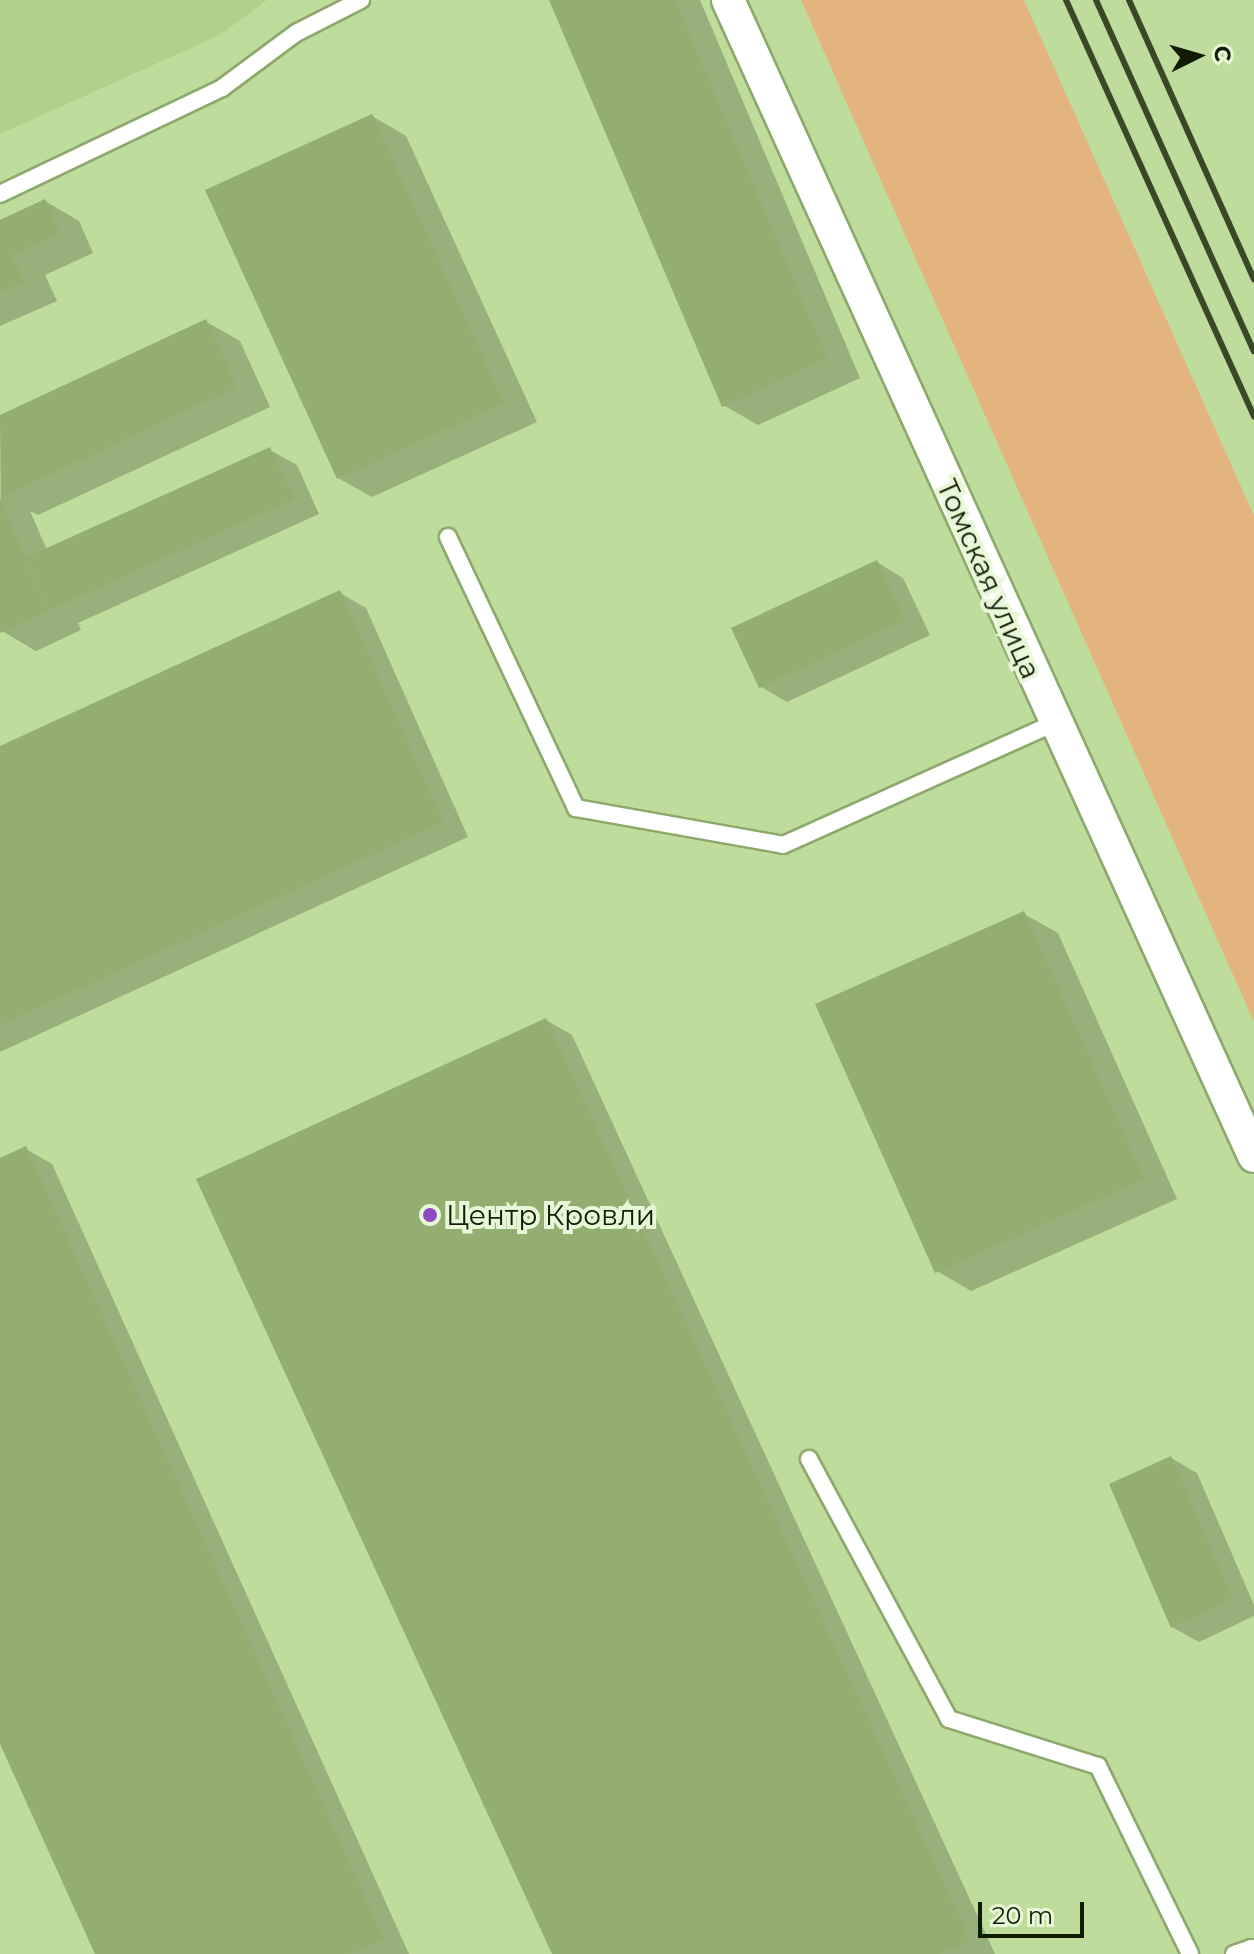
<!DOCTYPE html>
<meta charset="utf-8">
<style>
body{margin:0}
#map{position:relative;width:1254px;height:1954px;overflow:hidden;background:#bedc9c;font-family:Montserrat,sans-serif}
div>[style]{position:absolute}
.built>*{inset:0;background:#b1d18b}
.green>*{inset:0;background:#e4b47f}
.shadow>*{inset:0;background:#0003}
.building>*{inset:0;background:#92af71}
.roads{filter:drop-shadow(2px 0 #8ca96b) drop-shadow(-2px 0 #8ca96b) drop-shadow(0 2px #8ca96b) drop-shadow(0 -2px #8ca96b)}
.lane>*{height:16px;margin:-8px;padding:0 8px;transform-origin:8px;border-radius:8px;background:#fff}
.street>*{height:32px;margin:-16px;padding:0 16px;transform-origin:16px;border-radius:16px;background:#fff}
.rail>*{height:6px;margin:-3px;padding:0 3px;transform-origin:3px;border-radius:3px;background:#394827}
.dots>*{width:22px;height:22px;translate:-50% -50%;box-sizing:border-box;border:4px solid #e7f7d7;border-radius:50%}
span{translate:-50% -50%;white-space:nowrap;text-align:center;line-height:1.15;-webkit-text-stroke:8px #e7f7d7;paint-order:stroke}
.street-label{font-size:28px;color:#111b04}
.poi-label{font-size:28px;color:#111b04}
.left{translate:0 -50%;text-align:left}
.north{position:absolute;left:1158px;top:16px;width:80px;height:80px;-webkit-text-stroke:6px #e7f7d7;paint-order:stroke;rotate:85deg;font-size:22px;font-weight:700;line-height:32px;text-align:center;color:#111b04}
.north::after{content:'';display:block;margin:auto;width:28px;height:36px;background:#111b04;clip-path:polygon(50% 0,100% 100%,50% 72%,0 100%)}
.scale{position:absolute;left:978px;top:1902px;width:106px;height:36px;box-sizing:border-box;border:4px solid #111b04;border-top:0;padding-left:10px;font-size:24px;line-height:28px;white-space:nowrap;color:#111b04;-webkit-text-stroke:6px #e7f7d7;paint-order:stroke}
</style>
<div id="map">
<div class="built">
<div style="clip-path:polygon(0 0,267px 0,220px 35px,0 134px)"></div>
</div>
<div class="green">
<div style="clip-path:polygon(801px 0,1024px 0,1254px 516px,1254px 1022px)"></div>
</div>
<div class="shadow">
<div style="clip-path:polygon(552px 0,700px 0,860px 378px,758px 425px,723px 405px)"></div>
<div style="clip-path:polygon(372px 116px,406px 136px,537px 422px,372px 497px,338px 478px)"></div>
<div style="clip-path:polygon(45px 201px,79px 221px,93px 253px,45px 275px,57px 301px,0 326px,0 222px)"></div>
<div style="clip-path:polygon(205px 321px,240px 341px,270px 407px,38px 515px,30px 511px,47px 550px,270px 450px,297px 465px,319px 514px,78px 623px,81px 630px,36px 651px,2px 631px,0 417px)"></div>
<div style="clip-path:polygon(877px 562px,903px 578px,930px 635px,787px 702px,761px 687px)"></div>
<div style="clip-path:polygon(340px 593px,366px 608px,468px 837px,0 1052px,0 748px)"></div>
<div style="clip-path:polygon(1024px 914px,1058px 933px,1177px 1199px,971px 1291px,937px 1271px)"></div>
<div style="clip-path:polygon(546px 1020px,572px 1035px,995px 1954px,554px 1954px)"></div>
<div style="clip-path:polygon(26px 1149px,52px 1164px,409px 1954px,97px 1954px,0 1739px,0 1161px)"></div>
<div style="clip-path:polygon(1171px 1458px,1197px 1473px,1254px 1605px,1254px 1616px,1199px 1642px,1172px 1627px)"></div>
</div>
<div class="building">
<div style="clip-path:polygon(549px 0,675px 0,827px 358px,722px 407px)"></div>
<div style="clip-path:polygon(372px 114px,504px 403px,337px 479px,205px 190px)"></div>
<div style="clip-path:polygon(45px 199px,60px 233px,12px 255px,24px 281px,0 292px,0 220px)"></div>
<div style="clip-path:polygon(206px 319px,237px 387px,2px 497px,0 415px)"></div>
<div style="clip-path:polygon(270px 447px,294px 499px,49px 610px,27px 557px)"></div>
<div style="clip-path:polygon(0 498px,48px 611px,0 633px)"></div>
<div style="clip-path:polygon(877px 560px,905px 620px,759px 688px,731px 628px)"></div>
<div style="clip-path:polygon(340px 590px,443px 822px,0 1025px,0 746px)"></div>
<div style="clip-path:polygon(1024px 911px,1144px 1179px,935px 1273px,815px 1004px)"></div>
<div style="clip-path:polygon(546px 1018px,970px 1940px,940px 1954px,552px 1954px,196px 1179px)"></div>
<div style="clip-path:polygon(26px 1146px,384px 1939px,350px 1954px,95px 1954px,0 1744px,0 1158px)"></div>
<div style="clip-path:polygon(1171px 1456px,1233px 1599px,1171px 1628px,1109px 1484px)"></div>
</div>
<div class="roads">
<div class="lane">
<div style="left:0;top:194px;width:246px;rotate:-25.5deg"></div>
<div style="left:222px;top:88px;width:92px;rotate:-36.6deg"></div>
<div style="left:296px;top:33px;width:73px;rotate:-26.9deg"></div>
<div style="left:448px;top:537px;width:300px;rotate:64.7deg"></div>
<div style="left:576px;top:808px;width:210px;rotate:10.1deg"></div>
<div style="left:783px;top:845px;width:298px;rotate:-24.2deg"></div>
<div style="left:809px;top:1459px;width:295px;rotate:61.7deg"></div>
<div style="left:949px;top:1719px;width:156px;rotate:17.5deg"></div>
<div style="left:1098px;top:1766px;width:209px;rotate:63.9deg"></div>
<div style="left:1234px;top:1954px;width:18px;rotate:-19deg"></div>
<div style="left:1251px;top:1948px;width:6px;rotate:72deg"></div>
</div>
<div class="street">
<div style="left:728px;top:0;width:1270px;rotate:65.53deg"></div>
</div>
</div>
<div class="rail">
<div style="left:1066px;top:0;width:457px;rotate:65.7deg"></div>
<div style="left:1096px;top:0;width:385px;rotate:65.8deg"></div>
<div style="left:1129px;top:0;width:306px;rotate:65.9deg"></div>
</div>
<div class="dots">
<div style="left:430px;top:1215px;background:#8e4abe"></div>
</div>
<div class="street-label">
<span style="left:989px;top:579px;rotate:66deg">Томская улица</span>
</div>
<div class="poi-label">
<span class="left" style="left:446px;top:1215px">Центр Кровли</span>
</div>
<div class="north">С</div>
<div class="scale">20 m</div>
</div>
